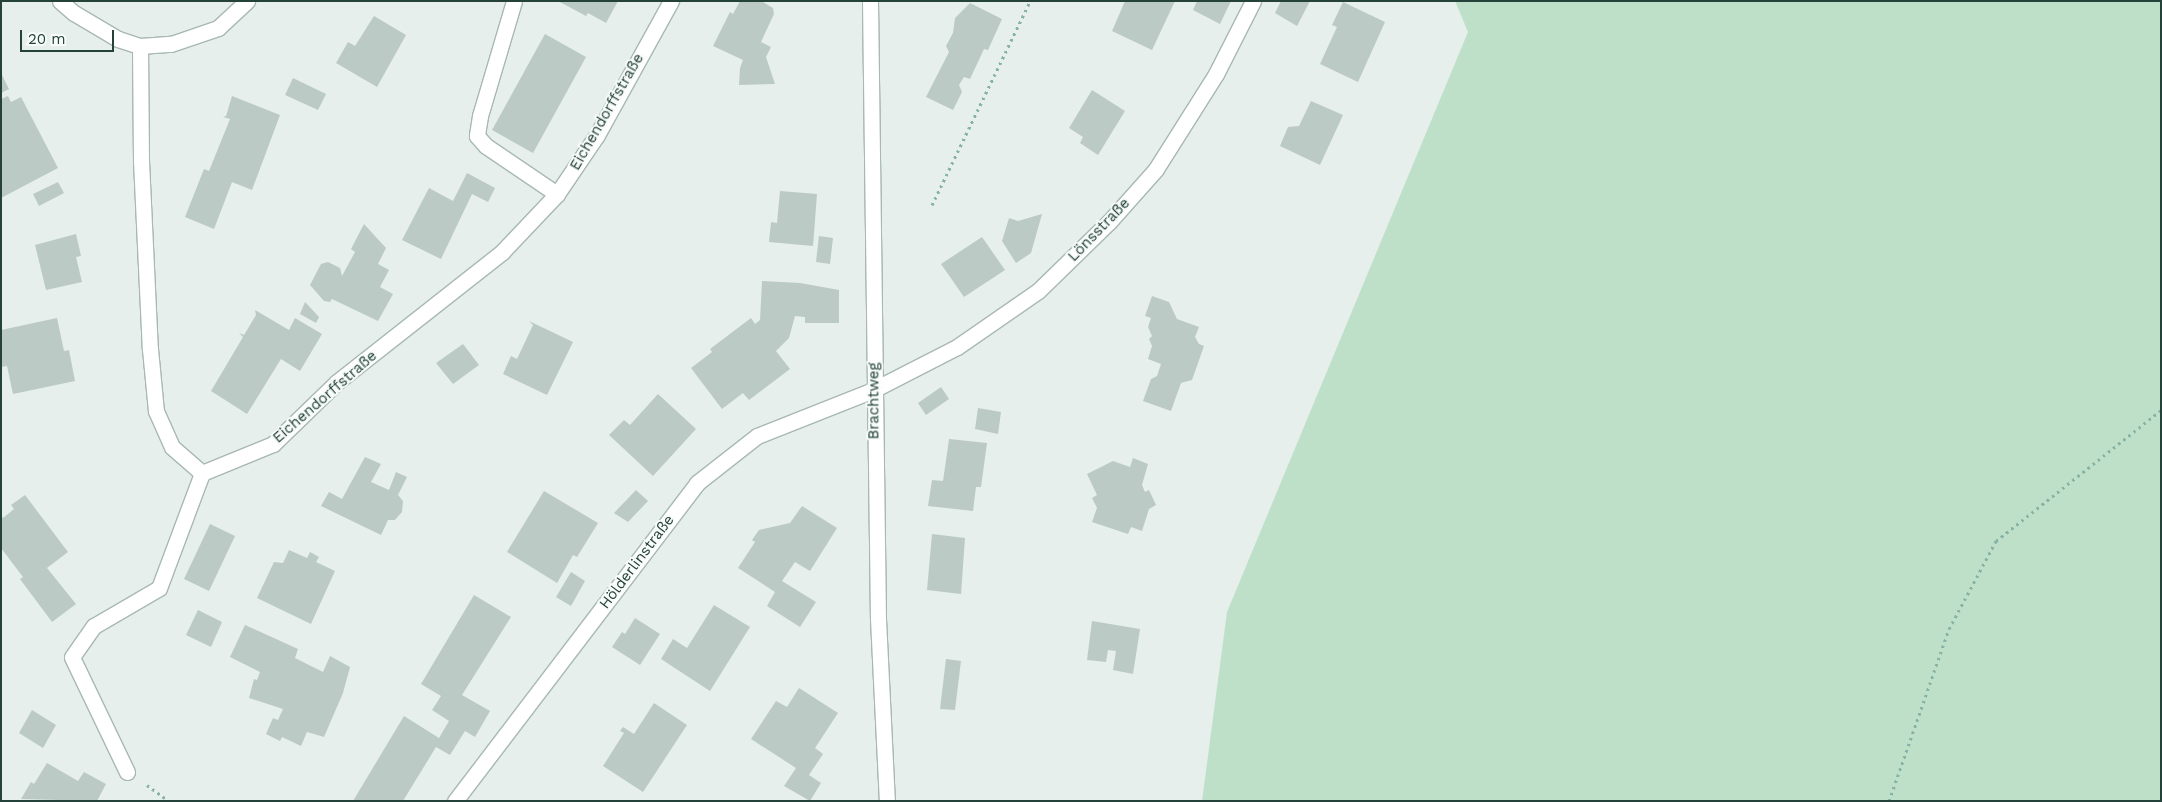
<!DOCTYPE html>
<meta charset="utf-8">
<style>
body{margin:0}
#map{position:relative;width:2162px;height:802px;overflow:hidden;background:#e6efeb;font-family:"Work Sans",sans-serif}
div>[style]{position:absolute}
.green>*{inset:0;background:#bfe0c8}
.building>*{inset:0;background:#bbcac4}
.path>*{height:3px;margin-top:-1.5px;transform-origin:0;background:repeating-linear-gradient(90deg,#86b3a5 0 2.5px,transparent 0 6.5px)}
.roads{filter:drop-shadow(1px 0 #a8b8b2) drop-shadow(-1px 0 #a8b8b2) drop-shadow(0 1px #a8b8b2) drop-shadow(0 -1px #a8b8b2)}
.minor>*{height:15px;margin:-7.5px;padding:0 7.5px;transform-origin:7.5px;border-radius:7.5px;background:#fff}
span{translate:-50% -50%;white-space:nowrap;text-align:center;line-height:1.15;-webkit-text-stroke:4px #f7fbf9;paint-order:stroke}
.street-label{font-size:15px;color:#24423a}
.frame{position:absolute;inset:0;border:2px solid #24423a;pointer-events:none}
.scale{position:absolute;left:20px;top:30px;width:94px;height:22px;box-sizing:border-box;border:2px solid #24423a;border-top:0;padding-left:6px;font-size:15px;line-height:18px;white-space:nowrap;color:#24423a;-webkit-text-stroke:4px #f7fbf9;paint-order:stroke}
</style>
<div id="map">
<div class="green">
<div style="clip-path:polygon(1455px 1px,2161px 1px,2161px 801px,1202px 801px,1227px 612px,1468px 32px)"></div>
</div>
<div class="building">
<div style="clip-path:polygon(558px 1px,618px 1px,606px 23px,588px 13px,586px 16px)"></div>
<div style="clip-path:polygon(740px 1px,761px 1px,773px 8px,774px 14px,761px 42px,771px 47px,766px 57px,775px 84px,739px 85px,740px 68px,743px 60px,713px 46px,730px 12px,733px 14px)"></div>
<div style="clip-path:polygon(1125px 1px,1175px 1px,1152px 50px,1112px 31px)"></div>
<div style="clip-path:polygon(1197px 1px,1231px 1px,1220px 24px,1193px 10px)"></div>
<div style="clip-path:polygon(1281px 1px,1310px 1px,1297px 26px,1275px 13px)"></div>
<div style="clip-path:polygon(1343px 2px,1385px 22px,1358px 82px,1320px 64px,1337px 27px,1332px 25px)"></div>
<div style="clip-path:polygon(970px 3px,1002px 19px,988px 50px,984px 49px,970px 79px,964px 77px,959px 85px,962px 92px,953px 110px,926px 97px,949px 52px,946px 46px,953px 33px,955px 18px)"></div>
<div style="clip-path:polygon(374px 16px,406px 35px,377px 87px,336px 63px,348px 42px,355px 46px)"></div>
<div style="clip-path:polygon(545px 34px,586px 57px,533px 153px,492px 130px)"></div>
<div style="clip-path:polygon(1px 73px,9px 89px,1px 93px)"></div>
<div style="clip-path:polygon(293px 78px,326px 94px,318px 110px,285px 95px)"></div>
<div style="clip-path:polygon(1092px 90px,1125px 111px,1098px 155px,1080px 143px,1083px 137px,1069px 128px)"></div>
<div style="clip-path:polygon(8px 96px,11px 102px,21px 97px,58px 168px,1px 198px,1px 99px)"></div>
<div style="clip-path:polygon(232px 96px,280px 115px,252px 190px,232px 182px,214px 229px,185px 217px,204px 169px,209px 171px,230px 119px,223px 117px,226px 116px)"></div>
<div style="clip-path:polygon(1311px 101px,1343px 115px,1320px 165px,1280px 146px,1288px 127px,1299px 126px)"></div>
<div style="clip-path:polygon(467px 173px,495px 188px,488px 202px,472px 194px,441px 259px,402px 240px,429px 188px,453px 201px)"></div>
<div style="clip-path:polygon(58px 182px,64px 193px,39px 206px,33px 194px)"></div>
<div style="clip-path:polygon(780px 191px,817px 194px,813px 246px,769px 242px,771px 222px,777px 223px)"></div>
<div style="clip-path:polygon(1042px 214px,1031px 253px,1016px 263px,1002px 241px,1009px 218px,1018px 221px)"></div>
<div style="clip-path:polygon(364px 224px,386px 248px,378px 264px,389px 270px,380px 287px,393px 294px,378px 321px,332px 299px,330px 302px,324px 301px,310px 285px,321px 264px,328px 262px,340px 268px,342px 276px,355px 252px,351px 249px)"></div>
<div style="clip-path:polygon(76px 234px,81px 256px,76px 257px,82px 282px,46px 290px,35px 245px)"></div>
<div style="clip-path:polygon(819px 236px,833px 238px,830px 264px,816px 262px)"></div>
<div style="clip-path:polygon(982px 237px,1005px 270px,964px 297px,941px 264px)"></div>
<div style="clip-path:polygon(762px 281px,800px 283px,839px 290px,839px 323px,805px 323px,805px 317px,795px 316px,789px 338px,776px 351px,790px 369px,749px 400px,743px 393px,722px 409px,691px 368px,712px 352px,710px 349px,751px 318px,755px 324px,760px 320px)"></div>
<div style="clip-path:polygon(1152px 296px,1169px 302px,1177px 319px,1199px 327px,1195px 337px,1199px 344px,1204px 346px,1192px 380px,1181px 383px,1171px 411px,1143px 401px,1151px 379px,1157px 376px,1161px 364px,1148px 359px,1152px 346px,1149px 339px,1152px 336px,1148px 327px,1151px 318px,1145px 316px)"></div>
<div style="clip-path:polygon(305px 302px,319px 317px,316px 323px,300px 314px)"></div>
<div style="clip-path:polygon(255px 310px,289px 330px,295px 318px,322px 334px,300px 371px,281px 359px,247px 414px,211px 391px,243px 337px,239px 333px,244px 335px,256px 315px)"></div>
<div style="clip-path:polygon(57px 318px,64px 351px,69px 350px,75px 381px,13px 394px,7px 366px,1px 367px,1px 330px)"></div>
<div style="clip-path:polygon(529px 321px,573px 342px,547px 395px,503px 374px,511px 356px,517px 359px,533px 325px)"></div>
<div style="clip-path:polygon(463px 344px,479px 365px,453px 384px,436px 363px)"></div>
<div style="clip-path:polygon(941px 387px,949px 399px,926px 415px,918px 403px)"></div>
<div style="clip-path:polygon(658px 394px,696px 429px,653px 476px,609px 435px,624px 420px,630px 425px)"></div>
<div style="clip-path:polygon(978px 408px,1001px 412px,998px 434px,975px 429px)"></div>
<div style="clip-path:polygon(949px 439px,987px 443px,981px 487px,976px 487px,973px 511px,928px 506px,932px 480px,943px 481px)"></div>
<div style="clip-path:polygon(365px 457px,381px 464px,371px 482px,389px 490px,396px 472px,407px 477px,398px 495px,403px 501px,402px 512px,395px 520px,388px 520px,381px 535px,321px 506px,329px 492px,342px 499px)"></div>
<div style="clip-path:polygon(1133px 458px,1148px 464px,1142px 485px,1145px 492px,1149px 490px,1156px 505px,1149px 509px,1142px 531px,1131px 527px,1128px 534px,1092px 522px,1097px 508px,1092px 498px,1097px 495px,1087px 474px,1113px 461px,1130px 467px)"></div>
<div style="clip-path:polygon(636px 490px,648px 501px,628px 522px,614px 513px)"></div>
<div style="clip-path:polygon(544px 491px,598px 523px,577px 557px,573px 555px,557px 583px,507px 552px)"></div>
<div style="clip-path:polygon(25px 495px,68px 552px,47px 568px,76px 604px,52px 622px,20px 579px,23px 577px,1px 548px,1px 515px,3px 518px,14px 509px,11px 505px)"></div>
<div style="clip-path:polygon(802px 506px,837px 528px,810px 571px,795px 562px,782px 581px,816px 602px,800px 627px,767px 606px,775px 592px,738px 568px,755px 542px,752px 540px,759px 530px,790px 523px)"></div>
<div style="clip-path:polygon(210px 524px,235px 536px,209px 591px,184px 579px)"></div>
<div style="clip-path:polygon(932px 534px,965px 538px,961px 594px,927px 590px)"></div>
<div style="clip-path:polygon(289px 550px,307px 558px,310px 552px,319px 557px,316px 562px,335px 571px,311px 624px,257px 598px,274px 562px,283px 563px)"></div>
<div style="clip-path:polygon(571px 572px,585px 581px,571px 606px,556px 597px)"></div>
<div style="clip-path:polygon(474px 595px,511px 617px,462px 695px,490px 711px,475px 737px,465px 731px,450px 755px,436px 747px,403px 801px,353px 801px,404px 716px,439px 738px,449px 721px,432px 710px,441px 696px,421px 684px)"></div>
<div style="clip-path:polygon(714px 605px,750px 627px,710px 691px,661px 659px,673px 639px,687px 648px)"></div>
<div style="clip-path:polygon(198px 610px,222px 622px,211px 647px,186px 635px)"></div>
<div style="clip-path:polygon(635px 618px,660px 634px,640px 665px,612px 647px,622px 632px,625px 634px)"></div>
<div style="clip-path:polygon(1092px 621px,1140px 629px,1133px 674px,1113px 670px,1116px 651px,1108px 650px,1106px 662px,1087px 660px)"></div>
<div style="clip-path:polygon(245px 625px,298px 649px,295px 658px,323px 672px,330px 656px,350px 667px,343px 693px,324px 737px,307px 732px,301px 746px,282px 737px,280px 741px,266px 734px,273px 718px,278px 720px,283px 709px,249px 698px,254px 679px,257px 680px,260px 672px,230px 657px)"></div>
<div style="clip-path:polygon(946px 659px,961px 661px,955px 710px,940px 709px)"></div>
<div style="clip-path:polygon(799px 688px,838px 713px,815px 748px,823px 754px,809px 775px,821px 783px,810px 801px,784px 786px,796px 768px,751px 739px,776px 701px,787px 707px)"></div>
<div style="clip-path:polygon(654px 703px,687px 725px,643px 792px,603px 766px,624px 733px,620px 731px,623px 727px,634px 734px)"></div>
<div style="clip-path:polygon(32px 710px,56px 725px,43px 748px,19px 733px)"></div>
<div style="clip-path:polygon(47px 763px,78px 781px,84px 772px,106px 784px,97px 801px,21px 799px,31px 782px,34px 784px)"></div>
</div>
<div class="path">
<div style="left:932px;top:205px;width:226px;rotate:-64.3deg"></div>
<div style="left:147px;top:785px;width:27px;rotate:36deg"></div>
<div style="left:1889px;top:801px;width:182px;rotate:-70.8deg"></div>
<div style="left:1949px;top:629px;width:100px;rotate:-61.9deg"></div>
<div style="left:1996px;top:541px;width:211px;rotate:-38.4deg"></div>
</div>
<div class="roads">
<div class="minor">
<div style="left:60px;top:1px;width:18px;rotate:41deg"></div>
<div style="left:74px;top:13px;width:51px;rotate:30.6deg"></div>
<div style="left:118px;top:39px;width:23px;rotate:18deg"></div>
<div style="left:140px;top:46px;width:31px;rotate:-4deg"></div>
<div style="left:171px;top:44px;width:50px;rotate:-18.8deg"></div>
<div style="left:218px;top:28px;width:40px;rotate:-43deg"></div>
<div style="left:514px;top:1px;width:120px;rotate:106.5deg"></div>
<div style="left:480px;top:116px;width:20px;rotate:99deg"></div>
<div style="left:477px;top:136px;width:13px;rotate:48deg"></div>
<div style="left:486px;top:146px;width:86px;rotate:34.1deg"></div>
<div style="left:870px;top:1px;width:618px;rotate:89.26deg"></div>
<div style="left:878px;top:619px;width:182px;rotate:87.2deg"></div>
<div style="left:140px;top:46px;width:115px;rotate:89.5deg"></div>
<div style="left:141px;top:161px;width:188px;rotate:87.3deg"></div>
<div style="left:150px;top:349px;width:62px;rotate:84.5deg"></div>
<div style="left:156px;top:411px;width:39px;rotate:66deg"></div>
<div style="left:172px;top:447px;width:40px;rotate:41deg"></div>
<div style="left:202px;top:473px;width:77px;rotate:-22.2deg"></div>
<div style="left:273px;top:444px;width:89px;rotate:-44.1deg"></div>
<div style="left:337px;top:382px;width:210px;rotate:-38.2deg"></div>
<div style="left:502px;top:252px;width:80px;rotate:-46.5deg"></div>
<div style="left:557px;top:194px;width:71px;rotate:-55.9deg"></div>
<div style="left:597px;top:135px;width:153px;rotate:-61.1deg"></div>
<div style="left:127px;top:772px;width:127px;rotate:-115.6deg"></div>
<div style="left:72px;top:657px;width:38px;rotate:-55deg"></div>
<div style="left:94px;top:626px;width:75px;rotate:-30.3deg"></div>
<div style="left:159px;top:588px;width:123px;rotate:-69.5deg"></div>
<div style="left:455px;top:801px;width:400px;rotate:-52.7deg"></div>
<div style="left:697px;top:483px;width:76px;rotate:-38.1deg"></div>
<div style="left:757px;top:436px;width:125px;rotate:-21.6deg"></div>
<div style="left:873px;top:390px;width:94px;rotate:-27.1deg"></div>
<div style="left:957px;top:347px;width:98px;rotate:-34.7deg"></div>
<div style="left:1038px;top:291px;width:99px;rotate:-44.2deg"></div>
<div style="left:1109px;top:222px;width:71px;rotate:-48.4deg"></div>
<div style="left:1156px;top:169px;width:112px;rotate:-57.7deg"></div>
<div style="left:1216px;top:74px;width:82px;rotate:-63.1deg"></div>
</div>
</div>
<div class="street-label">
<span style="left:607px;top:112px;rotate:-60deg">Eichendorffstraße</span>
<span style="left:1099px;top:230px;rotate:-46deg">Lönsstraße</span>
<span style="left:325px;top:397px;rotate:-41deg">Eichendorffstraße</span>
<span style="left:874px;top:401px;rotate:-90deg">Brachtweg</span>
<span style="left:637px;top:562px;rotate:-53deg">Hölderlinstraße</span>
</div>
<div class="frame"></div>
<div class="scale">20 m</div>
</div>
